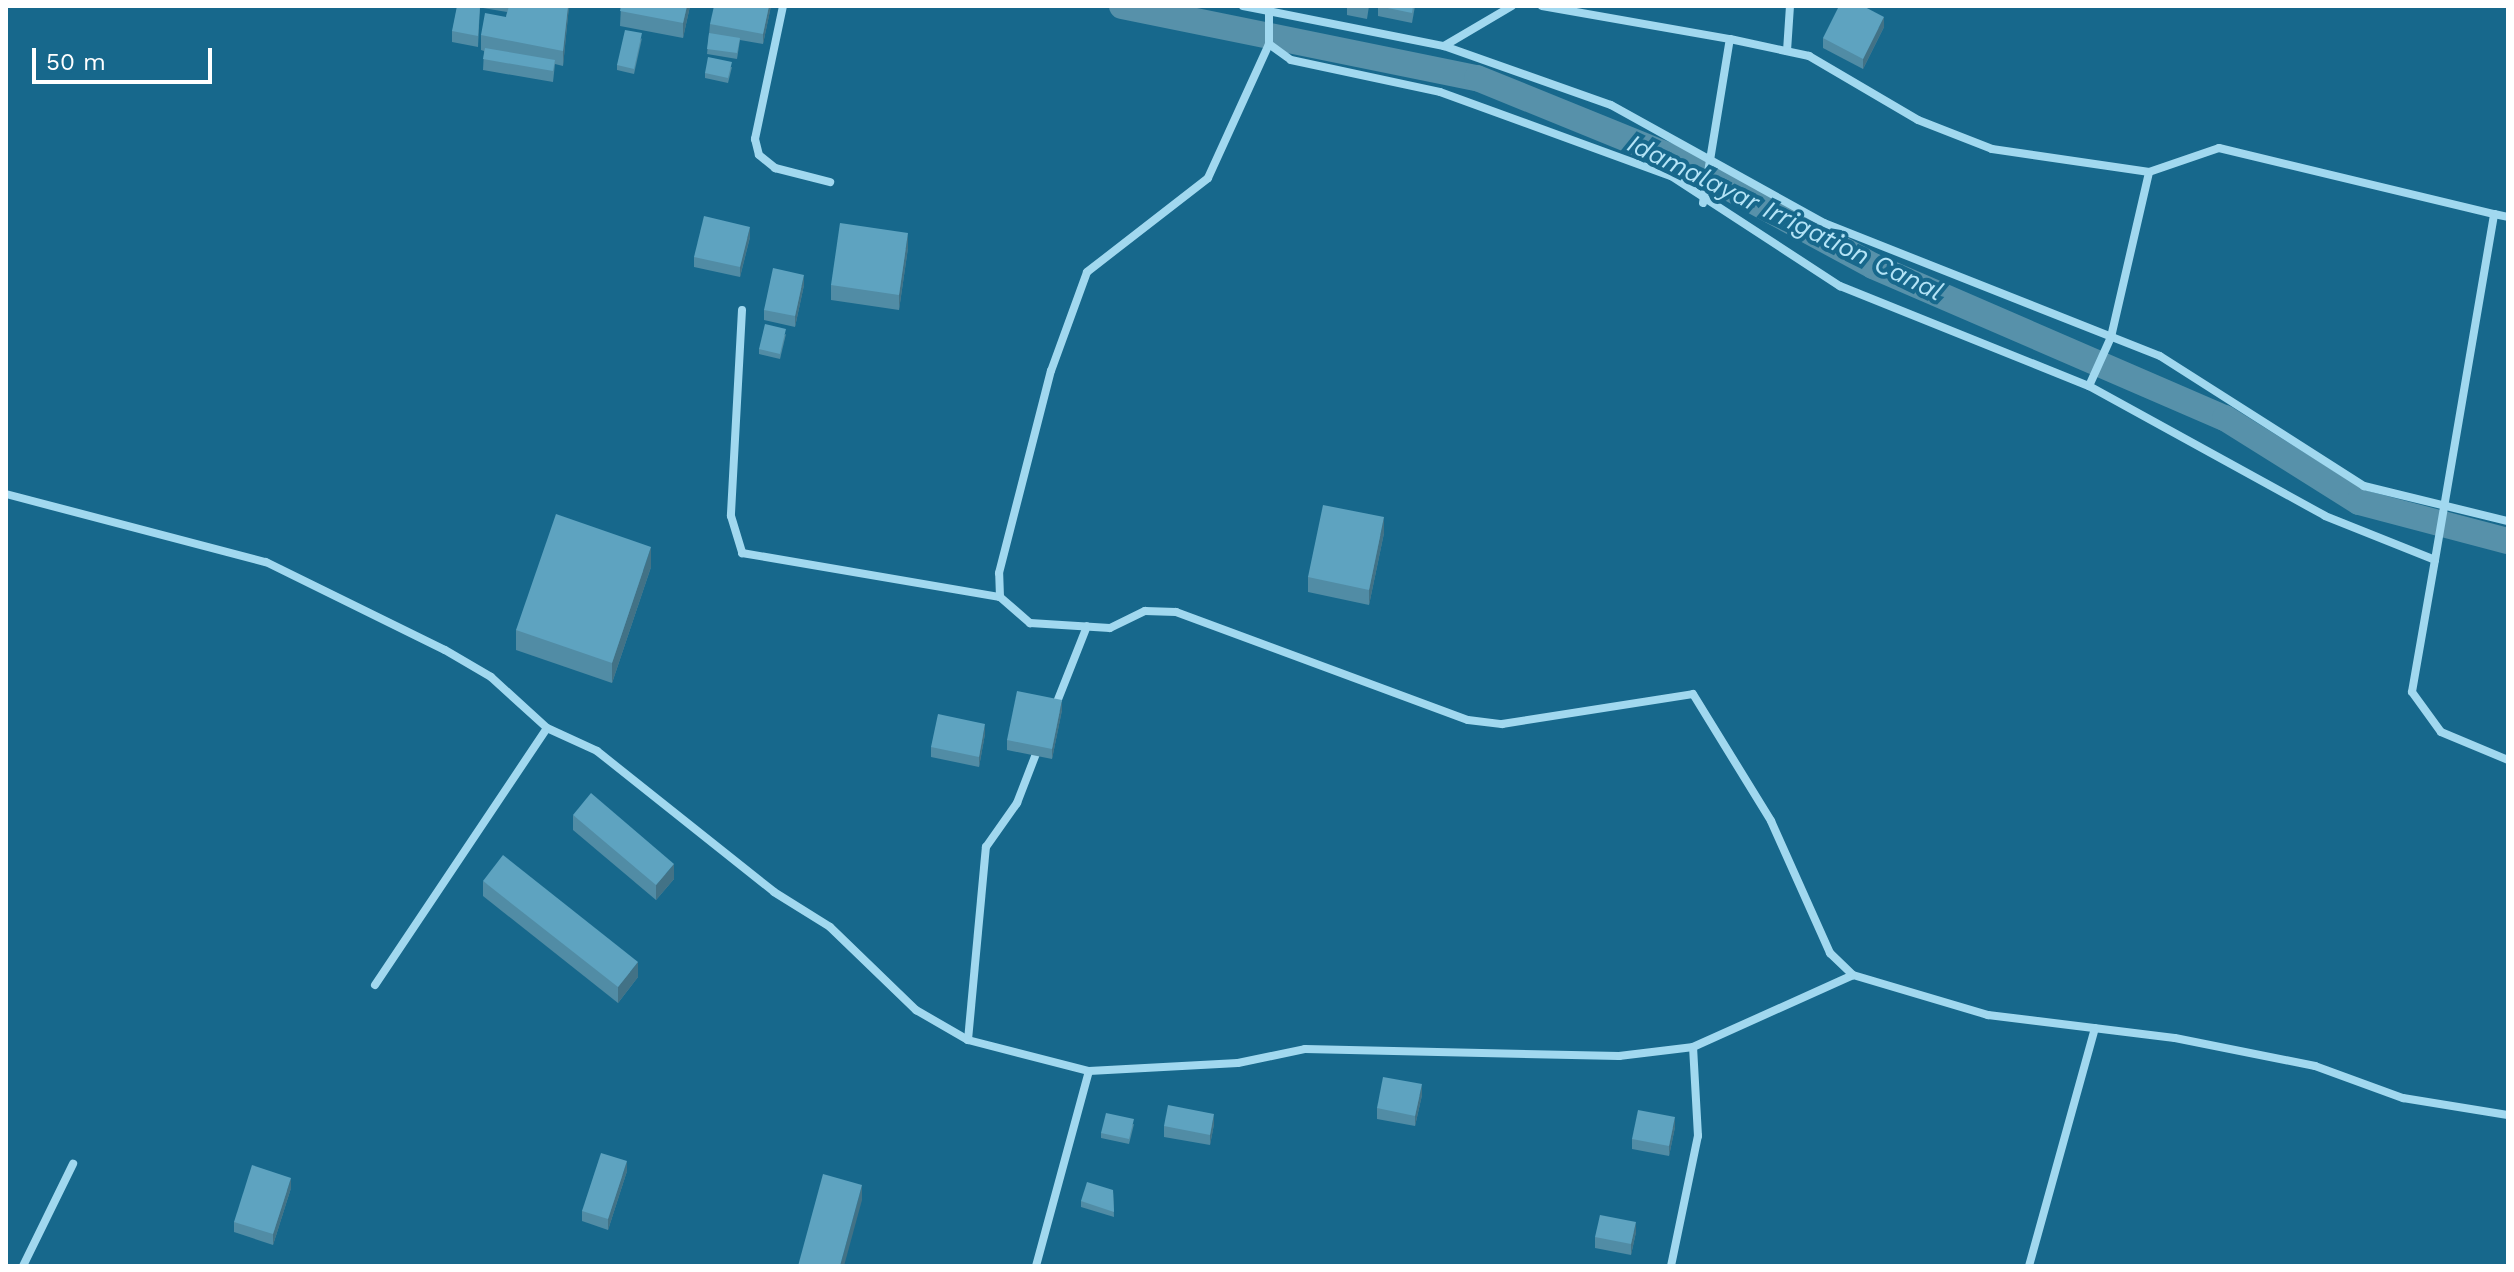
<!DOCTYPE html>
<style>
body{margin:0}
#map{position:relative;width:2514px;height:1272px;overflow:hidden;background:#17688c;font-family:"Work Sans",sans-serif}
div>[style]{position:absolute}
.canal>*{height:26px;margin:-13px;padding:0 13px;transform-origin:13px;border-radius:13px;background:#5791aa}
.minor>*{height:8px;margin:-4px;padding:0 4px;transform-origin:4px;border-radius:4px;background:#a1d8ef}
.wall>*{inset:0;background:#518ca5}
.shaded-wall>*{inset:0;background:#427286}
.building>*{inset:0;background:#5ea3c0}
span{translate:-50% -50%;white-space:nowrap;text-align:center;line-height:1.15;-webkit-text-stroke:8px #17688c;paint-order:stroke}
.water-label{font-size:26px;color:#b4e4f7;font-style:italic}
.frame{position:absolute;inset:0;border:8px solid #fff;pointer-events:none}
.scale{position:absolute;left:32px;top:48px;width:180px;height:36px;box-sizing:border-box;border:4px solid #fff;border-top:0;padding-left:10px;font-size:24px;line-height:28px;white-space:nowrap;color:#fff;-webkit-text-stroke:6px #17688c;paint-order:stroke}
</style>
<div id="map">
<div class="canal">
<div style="left:1122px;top:6px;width:362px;rotate:11.5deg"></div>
<div style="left:1477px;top:78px;width:215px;rotate:22.1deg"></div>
<div style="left:1676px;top:159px;width:224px;rotate:28.5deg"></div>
<div style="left:1873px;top:266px;width:383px;rotate:23.4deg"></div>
<div style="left:2225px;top:418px;width:158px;rotate:32.1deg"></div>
<div style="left:2359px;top:502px;width:154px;rotate:14.7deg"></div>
</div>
<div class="minor">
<div style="left:783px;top:6px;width:136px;rotate:101.9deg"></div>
<div style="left:755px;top:139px;width:16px;rotate:76deg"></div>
<div style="left:759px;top:155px;width:21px;rotate:39deg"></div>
<div style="left:775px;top:168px;width:57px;rotate:14.3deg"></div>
<div style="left:1243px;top:6px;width:205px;rotate:11.3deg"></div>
<div style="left:1444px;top:46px;width:177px;rotate:19.5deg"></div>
<div style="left:1611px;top:105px;width:244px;rotate:29deg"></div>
<div style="left:1824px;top:223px;width:361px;rotate:21.6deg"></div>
<div style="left:2160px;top:356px;width:242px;rotate:32.5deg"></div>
<div style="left:2364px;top:486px;width:148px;rotate:13.7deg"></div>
<div style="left:1542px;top:6px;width:191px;rotate:10deg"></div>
<div style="left:1269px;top:44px;width:27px;rotate:36deg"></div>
<div style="left:1291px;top:60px;width:152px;rotate:12.1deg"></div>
<div style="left:1440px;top:92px;width:246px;rotate:20deg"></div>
<div style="left:1671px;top:176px;width:202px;rotate:33.1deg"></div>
<div style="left:1840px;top:286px;width:268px;rotate:21.9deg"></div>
<div style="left:2089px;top:386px;width:269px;rotate:28.8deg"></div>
<div style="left:2325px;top:516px;width:118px;rotate:21.8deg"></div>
<div style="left:2435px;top:560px;width:134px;rotate:99.9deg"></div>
<div style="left:2412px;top:692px;width:49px;rotate:54.1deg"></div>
<div style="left:2441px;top:732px;width:73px;rotate:22.7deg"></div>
<div style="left:1444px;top:46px;width:79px;rotate:-30.5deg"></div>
<div style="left:1787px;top:51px;width:45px;rotate:-86.2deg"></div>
<div style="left:1703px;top:203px;width:166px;rotate:-80.7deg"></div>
<div style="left:1730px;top:39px;width:81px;rotate:12.1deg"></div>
<div style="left:1809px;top:56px;width:126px;rotate:30.4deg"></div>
<div style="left:1918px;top:120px;width:79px;rotate:21.4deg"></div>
<div style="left:1992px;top:149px;width:159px;rotate:8.3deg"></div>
<div style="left:2149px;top:172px;width:74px;rotate:-18.9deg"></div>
<div style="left:2219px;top:148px;width:283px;rotate:13.5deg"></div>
<div style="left:742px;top:310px;width:206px;rotate:93.1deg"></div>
<div style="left:731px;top:516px;width:39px;rotate:73deg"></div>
<div style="left:742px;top:553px;width:262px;rotate:9.7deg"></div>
<div style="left:1000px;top:597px;width:40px;rotate:41deg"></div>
<div style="left:1030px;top:623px;width:80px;rotate:3.6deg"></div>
<div style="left:1110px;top:628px;width:39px;rotate:-26deg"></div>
<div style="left:1145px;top:611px;width:31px;rotate:2deg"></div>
<div style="left:1176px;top:612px;width:311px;rotate:20.3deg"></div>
<div style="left:1468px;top:720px;width:34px;rotate:7deg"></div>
<div style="left:1502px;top:724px;width:193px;rotate:-8.9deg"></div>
<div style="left:1693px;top:694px;width:149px;rotate:58.4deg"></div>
<div style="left:1771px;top:821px;width:145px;rotate:65.9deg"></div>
<div style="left:1830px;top:953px;width:32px;rotate:44deg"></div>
<div style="left:1853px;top:975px;width:141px;rotate:16.5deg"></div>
<div style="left:1988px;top:1015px;width:188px;rotate:7deg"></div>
<div style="left:2175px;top:1038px;width:143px;rotate:11.3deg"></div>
<div style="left:2315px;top:1066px;width:94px;rotate:20deg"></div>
<div style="left:2403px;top:1098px;width:106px;rotate:9.2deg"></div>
<div style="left:2089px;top:386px;width:54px;rotate:-65.8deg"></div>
<div style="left:2111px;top:337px;width:169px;rotate:-77deg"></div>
<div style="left:6px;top:494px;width:269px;rotate:14.7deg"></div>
<div style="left:266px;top:562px;width:199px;rotate:26.2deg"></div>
<div style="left:445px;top:650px;width:53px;rotate:30.4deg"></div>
<div style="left:491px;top:677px;width:76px;rotate:42.3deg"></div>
<div style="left:547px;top:728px;width:55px;rotate:24.7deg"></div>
<div style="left:597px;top:751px;width:226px;rotate:38.5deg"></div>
<div style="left:774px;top:892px;width:66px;rotate:32deg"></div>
<div style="left:830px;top:927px;width:120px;rotate:44deg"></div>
<div style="left:916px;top:1010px;width:60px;rotate:30deg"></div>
<div style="left:968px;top:1040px;width:125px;rotate:14.4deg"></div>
<div style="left:1089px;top:1071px;width:149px;rotate:-3.1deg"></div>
<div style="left:1238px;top:1063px;width:68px;rotate:-11.8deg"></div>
<div style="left:1305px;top:1049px;width:314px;rotate:1.3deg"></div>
<div style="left:1619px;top:1056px;width:75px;rotate:-6.9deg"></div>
<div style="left:2435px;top:560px;width:351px;rotate:-80.3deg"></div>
<div style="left:2494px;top:214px;width:14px;rotate:12deg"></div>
<div style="left:1000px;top:597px;width:24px;rotate:-92deg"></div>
<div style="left:999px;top:573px;width:209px;rotate:-75.6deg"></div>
<div style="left:1051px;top:371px;width:105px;rotate:-70deg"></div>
<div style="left:1087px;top:272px;width:153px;rotate:-37.8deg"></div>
<div style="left:1208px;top:178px;width:147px;rotate:-65.5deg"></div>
<div style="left:1269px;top:44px;width:37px;rotate:-90deg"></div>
<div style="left:1055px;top:707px;width:87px;rotate:-68.4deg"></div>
<div style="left:375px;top:985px;width:309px;rotate:-56.2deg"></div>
<div style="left:968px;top:1040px;width:194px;rotate:-84.7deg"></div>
<div style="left:986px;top:847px;width:54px;rotate:-54.8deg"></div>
<div style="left:1017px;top:803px;width:61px;rotate:-68.9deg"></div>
<div style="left:23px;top:1266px;width:114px;rotate:-63.9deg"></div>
<div style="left:1036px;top:1266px;width:202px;rotate:-74.8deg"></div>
<div style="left:1671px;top:1266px;width:133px;rotate:-78.3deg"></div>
<div style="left:1698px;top:1136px;width:89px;rotate:-93.2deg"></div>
<div style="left:1693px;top:1047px;width:175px;rotate:-24.2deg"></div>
<div style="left:2029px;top:1266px;width:247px;rotate:-74.5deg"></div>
</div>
<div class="wall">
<div style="clip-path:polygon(480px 6px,478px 47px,452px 42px,452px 31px)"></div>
<div style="clip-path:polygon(483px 6px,569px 6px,563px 66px,555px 64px,553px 82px,483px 70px,484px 51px,481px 50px,481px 35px,506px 17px,507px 12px,483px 8px)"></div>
<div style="clip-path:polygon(621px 6px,690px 6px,683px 38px,620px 26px)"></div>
<div style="clip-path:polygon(771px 6px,763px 44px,740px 40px,737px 59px,707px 54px,710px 24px)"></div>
<div style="clip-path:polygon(1347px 6px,1369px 6px,1367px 19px,1347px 15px)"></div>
<div style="clip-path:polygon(1378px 6px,1415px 6px,1412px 23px,1378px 16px)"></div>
<div style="clip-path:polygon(1884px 27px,1863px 69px,1823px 48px,1823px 38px)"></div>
<div style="clip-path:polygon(642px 38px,634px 74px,617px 70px,617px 65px)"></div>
<div style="clip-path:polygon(732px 67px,728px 83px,705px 78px,705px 73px)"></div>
<div style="clip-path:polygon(750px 237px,740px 277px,694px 267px,694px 257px)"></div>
<div style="clip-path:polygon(908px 248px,899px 310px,831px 300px,831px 285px)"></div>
<div style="clip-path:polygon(804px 285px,795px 327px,764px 320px,764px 310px)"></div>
<div style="clip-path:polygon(786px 334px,780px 359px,759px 354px,759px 349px)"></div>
<div style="clip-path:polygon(1384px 533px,1369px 605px,1308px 592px,1308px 577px)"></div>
<div style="clip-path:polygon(651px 567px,612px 683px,516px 650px,516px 630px)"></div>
<div style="clip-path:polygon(1062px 710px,1052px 759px,1007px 750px,1007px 740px)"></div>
<div style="clip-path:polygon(985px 734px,979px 767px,931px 757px,931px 747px)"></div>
<div style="clip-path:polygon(573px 815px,674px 879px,656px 900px,573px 830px)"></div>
<div style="clip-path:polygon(483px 881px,638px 977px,618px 1003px,483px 896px)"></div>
<div style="clip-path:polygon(1422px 1095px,1415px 1126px,1377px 1119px,1377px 1108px)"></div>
<div style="clip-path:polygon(1134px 1124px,1129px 1144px,1101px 1138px,1101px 1133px)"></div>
<div style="clip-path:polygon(1214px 1124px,1210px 1145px,1164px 1137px,1164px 1126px)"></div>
<div style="clip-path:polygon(1675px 1127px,1669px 1156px,1632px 1149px,1632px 1139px)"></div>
<div style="clip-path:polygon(627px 1171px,608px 1230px,582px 1221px,582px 1211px)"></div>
<div style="clip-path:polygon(291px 1188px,273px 1245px,234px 1232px,234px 1222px)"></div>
<div style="clip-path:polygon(1113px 1190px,1114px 1217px,1081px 1207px,1081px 1201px)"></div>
<div style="clip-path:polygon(1636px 1232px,1631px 1255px,1595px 1248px,1595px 1237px)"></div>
</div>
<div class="shaded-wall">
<div style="clip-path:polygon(568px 6px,569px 6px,563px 66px,563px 51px)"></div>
<div style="clip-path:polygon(687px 6px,690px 6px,683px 38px,683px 23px)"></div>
<div style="clip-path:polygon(769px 6px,771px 6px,763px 44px,763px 34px)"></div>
<div style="clip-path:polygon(1884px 17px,1884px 27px,1863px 69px,1863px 59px)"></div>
<div style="clip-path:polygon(750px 227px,750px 237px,740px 277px,740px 267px)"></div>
<div style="clip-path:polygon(908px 233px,908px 248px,899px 310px,899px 295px)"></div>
<div style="clip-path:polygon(804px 275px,804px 285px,795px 327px,795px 316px)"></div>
<div style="clip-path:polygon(1384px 517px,1384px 533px,1369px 605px,1369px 590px)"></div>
<div style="clip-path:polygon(651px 547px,651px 567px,612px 683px,612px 663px)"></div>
<div style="clip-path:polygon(1062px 700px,1062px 710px,1052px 759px,1052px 749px)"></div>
<div style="clip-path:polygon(985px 724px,985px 734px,979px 767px,979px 757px)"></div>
<div style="clip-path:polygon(674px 864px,674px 879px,656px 900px,656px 885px)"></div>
<div style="clip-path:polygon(638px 962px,638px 977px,618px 1003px,618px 987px)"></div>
<div style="clip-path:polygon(1422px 1084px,1422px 1095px,1415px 1126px,1415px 1116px)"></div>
<div style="clip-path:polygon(1214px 1114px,1214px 1124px,1210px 1145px,1210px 1135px)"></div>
<div style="clip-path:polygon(1675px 1117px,1675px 1127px,1669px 1156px,1669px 1146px)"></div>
<div style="clip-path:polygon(627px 1161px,627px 1171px,608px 1230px,608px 1219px)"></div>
<div style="clip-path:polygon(291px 1178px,291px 1188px,273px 1245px,273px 1234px)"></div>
<div style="clip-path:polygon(862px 1185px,862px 1200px,844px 1266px,840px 1266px)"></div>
<div style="clip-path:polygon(1636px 1222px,1636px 1232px,1631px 1255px,1631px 1244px)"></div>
</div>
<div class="building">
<div style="clip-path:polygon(457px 6px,480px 6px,478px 36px,452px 31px)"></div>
<div style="clip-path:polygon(509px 6px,568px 6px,563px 51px,481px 35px,485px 13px,506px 17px)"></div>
<div style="clip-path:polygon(621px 6px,687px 6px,683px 23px,620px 11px)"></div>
<div style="clip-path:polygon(714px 6px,769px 6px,763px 34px,710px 24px)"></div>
<div style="clip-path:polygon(1378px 6px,1413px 6px,1412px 13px)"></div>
<div style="clip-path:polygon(1839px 6px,1863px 6px,1884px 17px,1863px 59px,1823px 38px)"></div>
<div style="clip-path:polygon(625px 30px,642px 33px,634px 69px,617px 65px)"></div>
<div style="clip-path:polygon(709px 33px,740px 38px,737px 53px,707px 49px)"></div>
<div style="clip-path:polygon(485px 48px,555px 60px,553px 71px,483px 59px)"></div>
<div style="clip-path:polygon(708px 57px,732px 62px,728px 78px,705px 73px)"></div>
<div style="clip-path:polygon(704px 216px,750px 227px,740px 267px,694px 257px)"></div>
<div style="clip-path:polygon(840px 223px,908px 233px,899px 295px,831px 285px)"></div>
<div style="clip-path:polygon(773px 268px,804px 275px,795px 316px,764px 310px)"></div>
<div style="clip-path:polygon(765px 324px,786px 329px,780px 354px,759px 349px)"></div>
<div style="clip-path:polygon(1323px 505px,1384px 517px,1369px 590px,1308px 577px)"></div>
<div style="clip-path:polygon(556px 514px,651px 547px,612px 663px,516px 630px)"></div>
<div style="clip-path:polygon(1017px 691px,1062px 700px,1052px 749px,1007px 740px)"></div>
<div style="clip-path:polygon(938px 714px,985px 724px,979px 757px,931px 747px)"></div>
<div style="clip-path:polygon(591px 793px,674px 864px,656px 885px,573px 815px)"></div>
<div style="clip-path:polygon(503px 855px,638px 962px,618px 987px,483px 881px)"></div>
<div style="clip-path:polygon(1383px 1077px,1422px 1084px,1415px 1116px,1377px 1108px)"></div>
<div style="clip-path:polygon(1168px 1105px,1214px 1114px,1210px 1135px,1164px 1126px)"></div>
<div style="clip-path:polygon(1638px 1110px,1675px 1117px,1669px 1146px,1632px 1139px)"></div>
<div style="clip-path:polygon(1106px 1113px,1134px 1119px,1129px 1139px,1101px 1133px)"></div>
<div style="clip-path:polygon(601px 1153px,627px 1161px,608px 1219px,582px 1211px)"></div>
<div style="clip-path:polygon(252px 1165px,291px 1178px,273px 1234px,234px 1222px)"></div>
<div style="clip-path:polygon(823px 1174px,862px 1185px,840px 1266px,798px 1266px)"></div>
<div style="clip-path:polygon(1087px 1182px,1113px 1190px,1114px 1212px,1081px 1201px)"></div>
<div style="clip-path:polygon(1600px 1215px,1636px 1222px,1631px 1244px,1595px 1237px)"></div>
</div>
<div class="water-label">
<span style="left:1785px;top:218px;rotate:26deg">Idamalayar Irrigation Canal</span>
</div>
<div class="frame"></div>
<div class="scale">50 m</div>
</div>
